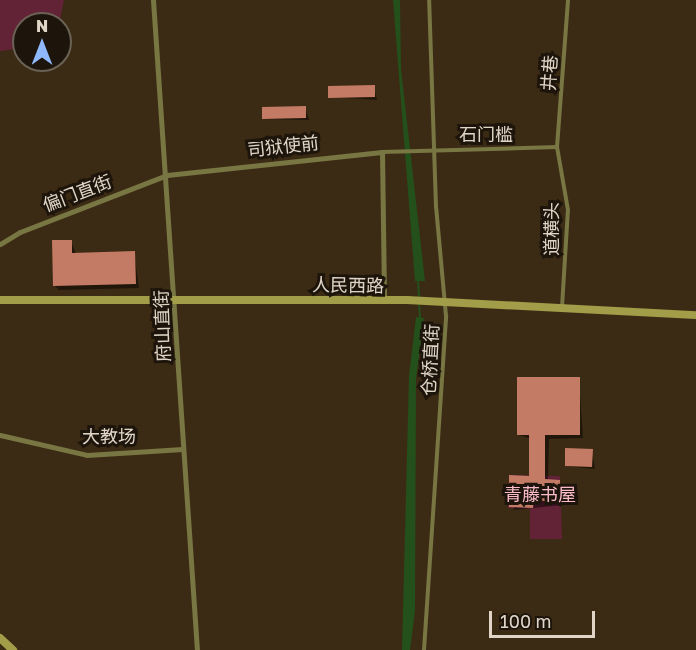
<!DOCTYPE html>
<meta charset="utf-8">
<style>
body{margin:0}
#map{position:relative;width:696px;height:650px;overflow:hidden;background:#3c2b14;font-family:"Golos Text","Noto Sans SC",sans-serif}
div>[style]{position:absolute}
.green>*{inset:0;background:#632337}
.water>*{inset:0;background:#23501b}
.shadow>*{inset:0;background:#0007}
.stream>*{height:2px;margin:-1px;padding:0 1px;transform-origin:1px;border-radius:1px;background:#23501b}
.building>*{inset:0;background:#c47b65}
.pedestrian>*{height:4px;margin:-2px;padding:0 2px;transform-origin:2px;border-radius:2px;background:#787643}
.minor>*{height:5px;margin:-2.5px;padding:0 2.5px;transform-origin:2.5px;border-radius:2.5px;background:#787643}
.secondary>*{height:8px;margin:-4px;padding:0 4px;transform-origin:4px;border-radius:4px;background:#a19d49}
span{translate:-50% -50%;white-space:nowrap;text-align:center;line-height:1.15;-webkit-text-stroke:6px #1d150b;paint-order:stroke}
.street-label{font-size:18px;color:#e0d5c7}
.park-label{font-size:18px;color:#fbbbca}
.north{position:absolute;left:12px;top:12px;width:60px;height:60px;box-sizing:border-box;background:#1d150b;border:2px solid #6b6256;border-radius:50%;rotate:0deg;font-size:16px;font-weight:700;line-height:24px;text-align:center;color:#e0d5c7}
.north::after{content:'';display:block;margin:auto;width:21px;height:27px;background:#8fb8fd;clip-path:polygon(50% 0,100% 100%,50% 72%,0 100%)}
.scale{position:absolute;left:489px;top:611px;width:106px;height:27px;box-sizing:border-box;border:3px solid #e0d5c7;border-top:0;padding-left:8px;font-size:18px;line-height:21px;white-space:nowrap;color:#e0d5c7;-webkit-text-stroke:4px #1d150b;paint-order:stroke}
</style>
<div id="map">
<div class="green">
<div style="clip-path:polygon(0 0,64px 0,59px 24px,24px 24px,24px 48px,0 51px)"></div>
<div style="clip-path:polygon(509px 475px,560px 476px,562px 539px,530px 539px,530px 509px,508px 508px)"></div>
</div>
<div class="water">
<div style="clip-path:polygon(393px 0,400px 0,401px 69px,425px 281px,415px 281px)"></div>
<div style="clip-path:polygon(416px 317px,424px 318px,416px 379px,415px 611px,410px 650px,402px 650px,409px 376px)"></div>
</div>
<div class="shadow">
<div style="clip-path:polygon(374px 87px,377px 100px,330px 97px)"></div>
<div style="clip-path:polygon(305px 107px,309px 120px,264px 119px)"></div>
<div style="clip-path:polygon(71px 241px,76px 254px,134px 252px,139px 288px,59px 290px,55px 286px)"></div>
<div style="clip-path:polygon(evenodd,579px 378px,583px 438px,549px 439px,548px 481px,563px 485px,563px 505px,514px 510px,511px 477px,531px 477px,531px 439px,519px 435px,579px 378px,519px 488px,529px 489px,529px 500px,519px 500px,519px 488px)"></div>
<div style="clip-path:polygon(592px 451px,595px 469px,566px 466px)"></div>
</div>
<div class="stream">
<div style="left:418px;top:279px;width:18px;rotate:87deg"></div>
<div style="left:419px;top:303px;width:15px;rotate:86deg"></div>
<div style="left:407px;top:524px;width:48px;rotate:88.8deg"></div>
</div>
<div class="building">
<div style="clip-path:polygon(375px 85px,375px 97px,328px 98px,328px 86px)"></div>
<div style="clip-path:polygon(306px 106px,306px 118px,262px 119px,262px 107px)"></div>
<div style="clip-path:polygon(52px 240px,72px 240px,72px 253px,135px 251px,136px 284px,53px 286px)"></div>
<div style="clip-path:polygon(evenodd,517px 377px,580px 377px,580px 435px,545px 435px,545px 479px,560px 480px,560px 501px,534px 501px,533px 508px,509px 507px,509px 475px,529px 476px,529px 435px,517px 435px,517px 377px,516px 485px,528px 486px,527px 498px,516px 498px,516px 485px)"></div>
<div style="clip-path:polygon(565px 448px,593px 449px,592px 467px,565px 466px)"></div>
</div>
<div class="pedestrian">
<div style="left:382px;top:152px;width:175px;rotate:-1.6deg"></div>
<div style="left:562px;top:307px;width:97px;rotate:-86.5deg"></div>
<div style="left:568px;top:210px;width:64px;rotate:-99.9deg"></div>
<div style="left:557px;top:147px;width:147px;rotate:-85.7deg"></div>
<div style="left:424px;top:650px;width:335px;rotate:-86.2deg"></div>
<div style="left:446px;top:316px;width:109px;rotate:-95.2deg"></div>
<div style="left:436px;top:207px;width:207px;rotate:-91.9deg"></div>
</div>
<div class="minor">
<div style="left:153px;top:0;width:651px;rotate:86.13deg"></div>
<div style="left:0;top:244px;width:23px;rotate:-31deg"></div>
<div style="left:20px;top:232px;width:158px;rotate:-21.2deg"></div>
<div style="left:167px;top:175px;width:216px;rotate:-6.1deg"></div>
<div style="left:382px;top:152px;width:148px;rotate:89.2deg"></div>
<div style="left:0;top:435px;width:89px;rotate:12.9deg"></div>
<div style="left:87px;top:455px;width:96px;rotate:-3.6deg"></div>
</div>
<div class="secondary">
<div style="left:0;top:300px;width:407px"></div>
<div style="left:407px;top:300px;width:289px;rotate:3deg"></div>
<div style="left:0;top:638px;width:18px;rotate:43deg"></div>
</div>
<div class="street-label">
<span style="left:549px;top:73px;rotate:-86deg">井巷</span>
<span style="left:486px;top:134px">石门槛</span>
<span style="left:283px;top:146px;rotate:-6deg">司狱使前</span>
<span style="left:77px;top:193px;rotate:-21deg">偏门直街</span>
<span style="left:551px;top:229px;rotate:-90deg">道横头</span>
<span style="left:348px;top:285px;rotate:1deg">人民西路</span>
<span style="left:162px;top:326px;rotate:-92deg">府山直街</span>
<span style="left:430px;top:360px;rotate:-87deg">仓桥直街</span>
<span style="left:109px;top:436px">大教场</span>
</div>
<div class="park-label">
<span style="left:540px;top:494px">青藤书屋</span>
</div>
<div class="north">N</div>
<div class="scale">100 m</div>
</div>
